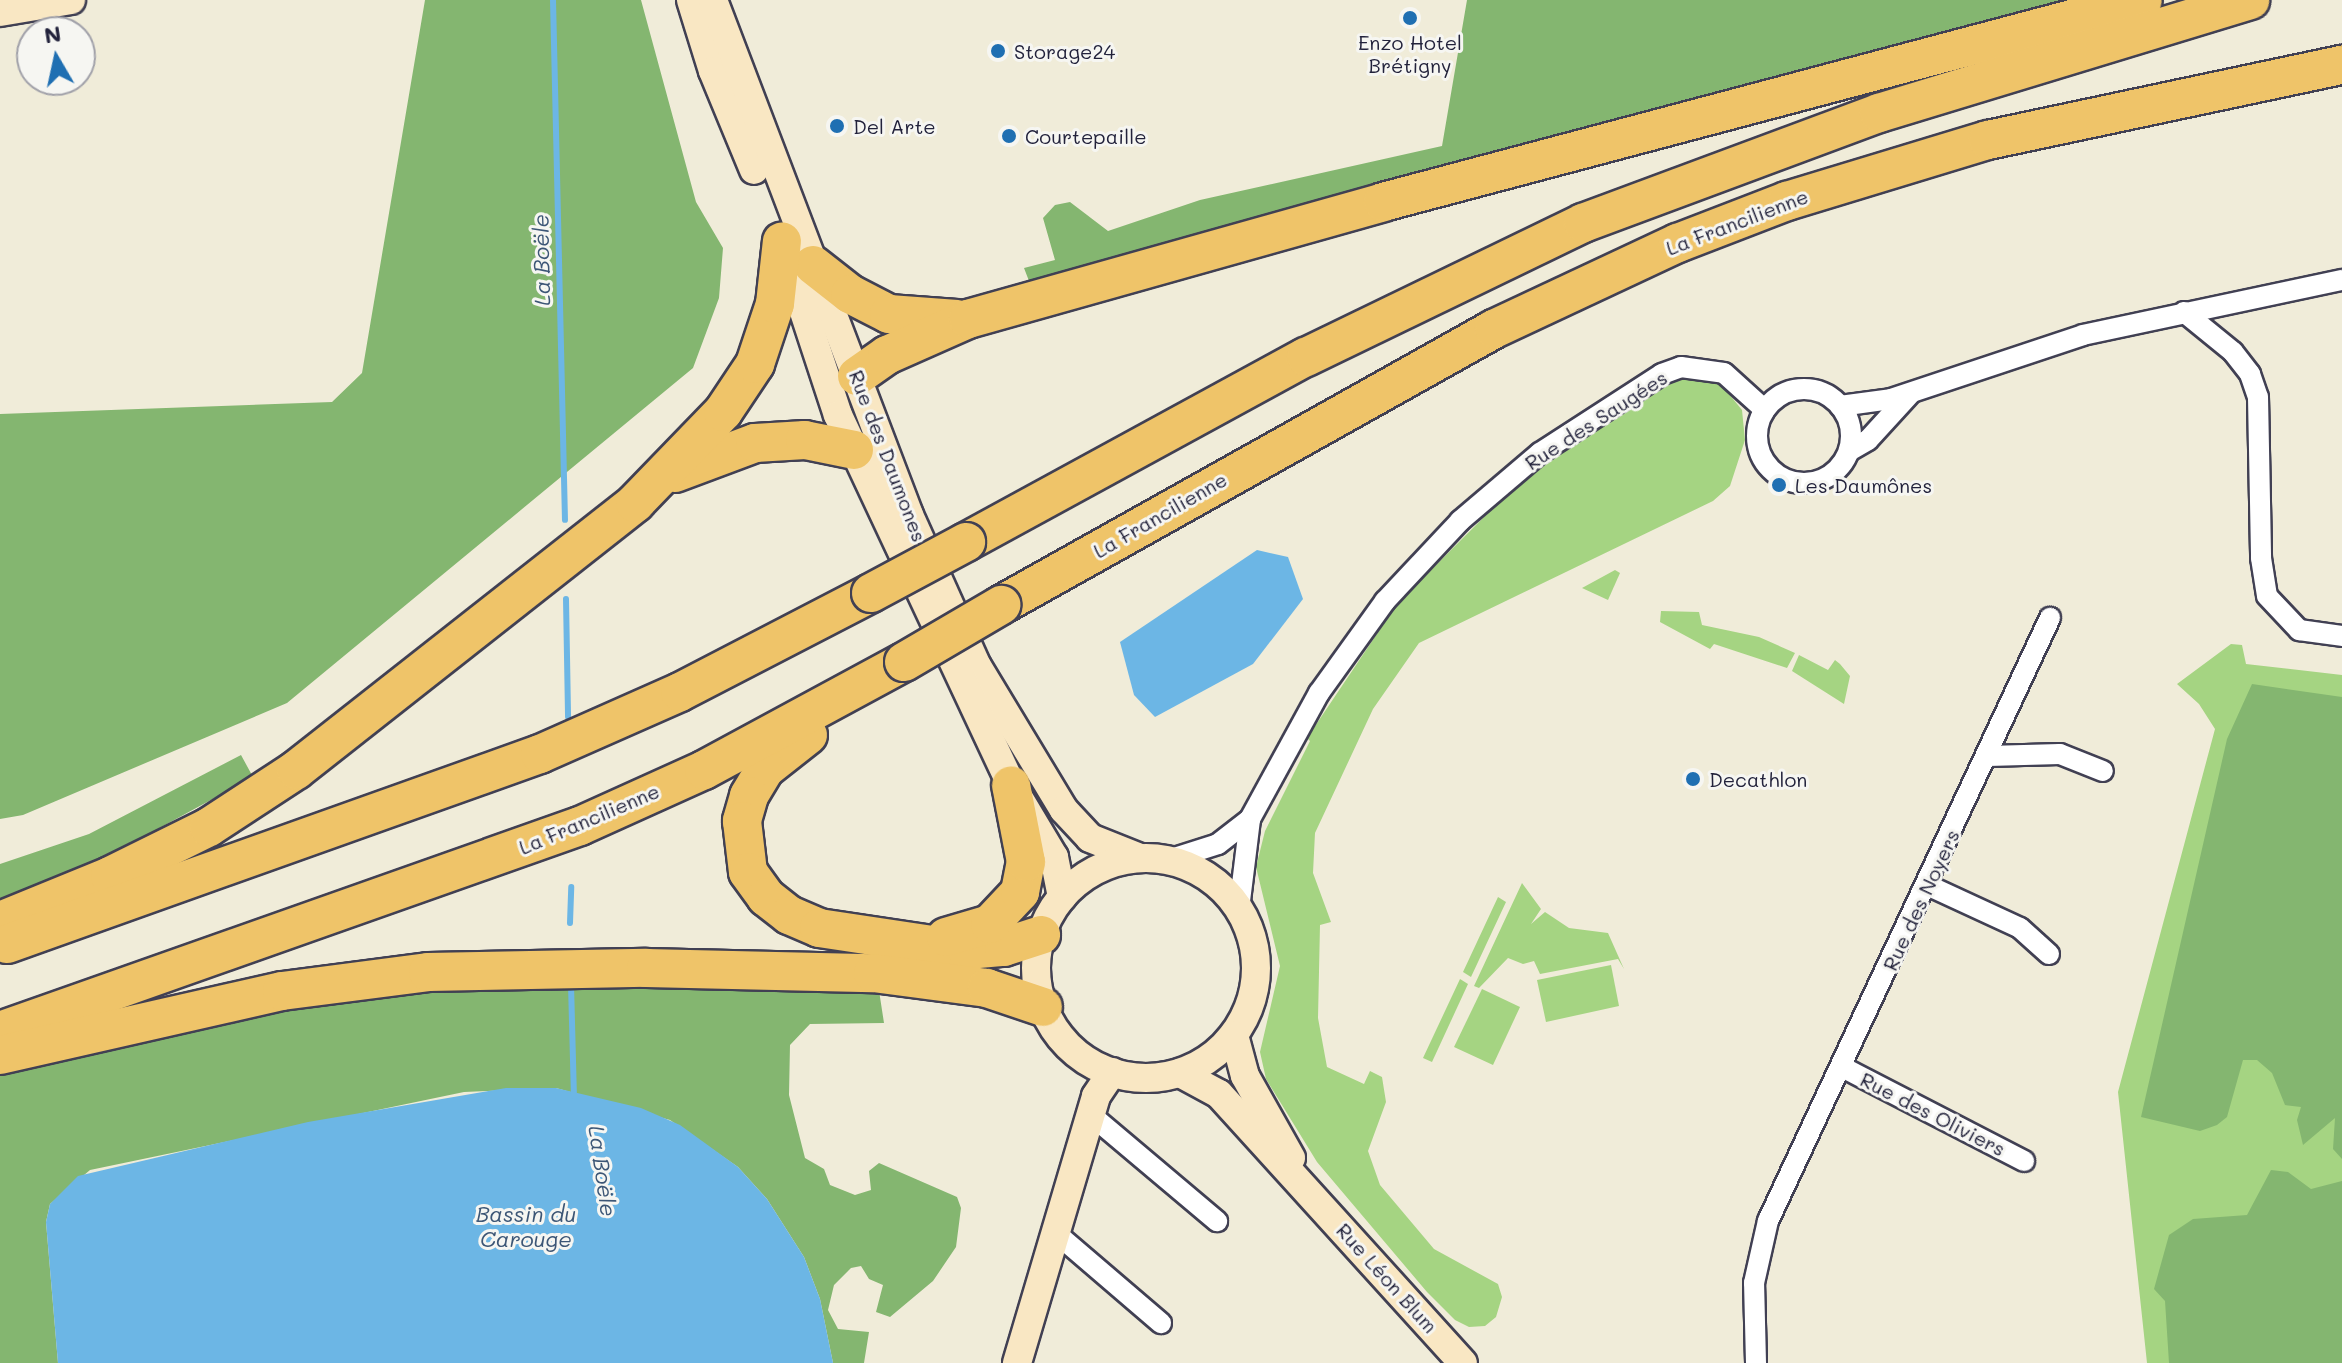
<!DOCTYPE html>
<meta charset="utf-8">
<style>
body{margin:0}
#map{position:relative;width:2342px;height:1363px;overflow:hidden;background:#f0ecd9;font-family:Mali,sans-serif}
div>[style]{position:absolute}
.green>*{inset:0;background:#a5d482}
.forest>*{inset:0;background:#84b670}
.water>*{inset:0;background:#6cb6e5}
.stream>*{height:6px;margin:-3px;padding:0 3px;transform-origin:3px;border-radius:3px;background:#6cb6e5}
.roads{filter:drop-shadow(2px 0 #414053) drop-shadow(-2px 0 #414053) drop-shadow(0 2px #414053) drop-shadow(0 -2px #414053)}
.street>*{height:20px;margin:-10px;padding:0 10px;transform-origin:10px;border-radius:10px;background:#fff}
.street>.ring{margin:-10px;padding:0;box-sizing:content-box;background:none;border:20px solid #fff;border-radius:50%}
.secondary>*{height:28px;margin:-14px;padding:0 14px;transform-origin:14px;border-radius:14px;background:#f9e7c3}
.secondary>.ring{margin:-14px;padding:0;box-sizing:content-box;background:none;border:28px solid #f9e7c3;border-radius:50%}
.highway>*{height:38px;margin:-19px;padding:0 19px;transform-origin:19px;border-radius:19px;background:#efc469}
.bridges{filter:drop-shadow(2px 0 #414053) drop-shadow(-2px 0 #414053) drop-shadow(0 2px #414053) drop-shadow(0 -2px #414053)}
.highway-bridge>*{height:38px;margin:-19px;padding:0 19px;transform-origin:19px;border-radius:19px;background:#efc469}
.dots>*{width:22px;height:22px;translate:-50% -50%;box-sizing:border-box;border:4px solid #f6f6f2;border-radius:50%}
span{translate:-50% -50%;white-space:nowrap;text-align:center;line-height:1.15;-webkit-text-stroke:6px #f6f6f2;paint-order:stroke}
.poi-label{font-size:20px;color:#22223b}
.left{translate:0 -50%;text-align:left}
.street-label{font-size:20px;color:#22223b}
.water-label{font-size:22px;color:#3c5676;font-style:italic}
.north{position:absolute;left:16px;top:16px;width:80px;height:80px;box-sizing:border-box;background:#f6f6f2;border:2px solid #a1a1a9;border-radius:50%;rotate:351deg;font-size:22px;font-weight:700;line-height:32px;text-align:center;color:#22223b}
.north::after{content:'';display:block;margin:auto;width:28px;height:36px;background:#1f6fb2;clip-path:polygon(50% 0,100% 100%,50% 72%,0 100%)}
</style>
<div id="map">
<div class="green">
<div style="clip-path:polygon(1680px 375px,1716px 378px,1742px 410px,1745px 440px,1730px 486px,1713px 501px,1419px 643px,1373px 709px,1315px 833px,1313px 873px,1331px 922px,1320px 925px,1318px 1018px,1327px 1067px,1364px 1084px,1370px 1071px,1382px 1077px,1386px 1102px,1368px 1151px,1380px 1185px,1434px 1249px,1498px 1284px,1502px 1297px,1496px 1317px,1485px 1326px,1469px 1327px,1455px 1320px,1427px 1292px,1317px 1162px,1266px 1079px,1260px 1052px,1280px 966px,1256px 867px,1265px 831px,1310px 741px,1307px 738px,1397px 604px,1524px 477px,1619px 410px)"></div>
<div style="clip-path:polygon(1615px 570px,1620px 573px,1608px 600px,1582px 588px)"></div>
<div style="clip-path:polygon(1661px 611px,1699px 612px,1702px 625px,1759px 637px,1795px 653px,1787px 668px,1714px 644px,1710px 649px,1660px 622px)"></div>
<div style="clip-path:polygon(2231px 644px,2242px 645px,2246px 664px,2342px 675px,2342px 1363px,2147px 1363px,2118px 1092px,2215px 729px,2199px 704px,2177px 684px)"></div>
<div style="clip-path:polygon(1799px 655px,1828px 670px,1835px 660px,1840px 664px,1850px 676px,1844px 704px,1792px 671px)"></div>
<div style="clip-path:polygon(1522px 883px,1541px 909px,1531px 924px,1545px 912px,1569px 928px,1608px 933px,1624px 969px,1618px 959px,1540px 974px,1534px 961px,1523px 964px,1508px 958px,1479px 988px,1474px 986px)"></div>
<div style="clip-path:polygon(1498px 897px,1506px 902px,1471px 977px,1463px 972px)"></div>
<div style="clip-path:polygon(1611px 965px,1619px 1006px,1546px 1022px,1537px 980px)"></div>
<div style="clip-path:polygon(1460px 979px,1468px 984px,1432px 1062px,1423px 1058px)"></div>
<div style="clip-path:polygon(1482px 989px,1520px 1007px,1493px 1065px,1454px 1047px)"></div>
</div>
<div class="forest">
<div style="clip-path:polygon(425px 0,641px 0,696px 202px,723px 248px,719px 298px,693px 368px,287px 703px,23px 815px,0 819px,0 414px,332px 402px,362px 373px)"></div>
<div style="clip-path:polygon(1467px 0,2094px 0,1029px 281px,1024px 268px,1055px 260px,1043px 218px,1055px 205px,1070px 202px,1108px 231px,1200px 200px,1442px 146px)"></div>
<div style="clip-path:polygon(2252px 684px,2342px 697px,2342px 1159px,2333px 1149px,2335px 1118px,2303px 1145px,2297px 1120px,2301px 1107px,2285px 1105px,2272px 1073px,2257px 1060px,2243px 1060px,2227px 1117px,2217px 1125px,2200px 1131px,2141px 1117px,2227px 739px)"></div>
<div style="clip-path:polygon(241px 755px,253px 777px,119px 850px,0 902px,0 864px,89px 834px)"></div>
<div style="clip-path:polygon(878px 984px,884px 1023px,810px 1024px,790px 1045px,789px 1095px,805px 1158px,824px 1169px,830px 1185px,855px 1195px,871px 1190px,869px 1171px,879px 1163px,957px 1197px,961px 1208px,956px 1247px,933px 1281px,890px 1317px,876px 1312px,883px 1285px,869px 1279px,861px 1266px,851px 1268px,834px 1285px,828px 1310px,838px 1329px,869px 1332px,864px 1363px,833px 1363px,820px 1299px,804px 1257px,767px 1199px,738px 1167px,670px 1120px,556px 1088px,464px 1092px,90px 1170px,50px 1204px,46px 1222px,58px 1363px,0 1363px,0 1054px,340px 989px)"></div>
<div style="clip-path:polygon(2271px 1170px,2288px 1172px,2311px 1189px,2342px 1181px,2342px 1363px,2169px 1363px,2165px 1301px,2154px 1289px,2169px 1235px,2193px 1219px,2247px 1215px)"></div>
</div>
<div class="water">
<div style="clip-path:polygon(1257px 550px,1288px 557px,1303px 599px,1253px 664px,1155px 717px,1134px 695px,1120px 642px)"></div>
<div style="clip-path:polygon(506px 1088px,556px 1088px,641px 1108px,680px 1125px,738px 1167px,767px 1199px,804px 1257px,820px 1299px,833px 1363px,58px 1363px,46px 1222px,50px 1204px,78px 1176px,308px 1122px)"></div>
</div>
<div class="stream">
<div style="left:553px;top:0;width:520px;rotate:88.68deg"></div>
<div style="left:566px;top:599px;width:118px;rotate:89deg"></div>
<div style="left:570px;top:923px;width:36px;rotate:-88deg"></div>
<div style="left:571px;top:984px;width:112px;rotate:88.5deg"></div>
</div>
<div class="roads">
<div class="street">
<div style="left:2184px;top:312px;width:63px;rotate:39.2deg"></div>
<div style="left:2233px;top:352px;width:28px;rotate:52deg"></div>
<div style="left:2250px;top:374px;width:24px;rotate:71deg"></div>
<div style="left:2258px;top:397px;width:161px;rotate:88.9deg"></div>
<div style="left:2261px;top:558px;width:38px;rotate:81deg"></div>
<div style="left:2267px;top:596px;width:47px;rotate:46.7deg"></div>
<div style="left:2299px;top:630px;width:43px;rotate:7.9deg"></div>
<div class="ring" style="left:1757px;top:389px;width:74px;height:74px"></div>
<div style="left:1840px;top:406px;width:51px;rotate:-7.8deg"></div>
<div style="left:1891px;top:399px;width:202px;rotate:-18.4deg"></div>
<div style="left:2083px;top:335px;width:265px;rotate:-12deg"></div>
<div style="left:1849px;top:451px;width:22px;rotate:-30deg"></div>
<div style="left:1868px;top:440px;width:62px;rotate:-47.6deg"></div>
<div style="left:1988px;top:756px;width:72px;rotate:-1.6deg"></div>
<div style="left:2060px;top:754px;width:46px;rotate:21.6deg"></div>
<div style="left:1168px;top:860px;width:52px;rotate:-17.7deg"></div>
<div style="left:1218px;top:844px;width:41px;rotate:-38deg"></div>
<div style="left:1927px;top:885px;width:102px;rotate:24.8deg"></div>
<div style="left:2020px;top:928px;width:39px;rotate:42deg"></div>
<div style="left:1239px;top:909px;width:91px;rotate:-83deg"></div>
<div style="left:1250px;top:819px;width:144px;rotate:-61.3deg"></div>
<div style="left:1319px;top:693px;width:113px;rotate:-54.3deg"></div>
<div style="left:1385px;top:601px;width:110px;rotate:-46.8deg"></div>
<div style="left:1460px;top:521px;width:105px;rotate:-40.4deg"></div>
<div style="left:1540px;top:453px;width:145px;rotate:-32.9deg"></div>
<div style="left:1662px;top:374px;width:20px;rotate:-20deg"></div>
<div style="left:1681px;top:367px;width:43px;rotate:7.9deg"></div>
<div style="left:1724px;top:373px;width:55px;rotate:42.1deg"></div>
<div style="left:1842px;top:1067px;width:205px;rotate:27.3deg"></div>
<div style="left:1091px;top:1115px;width:165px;rotate:40.1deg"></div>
<div style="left:1057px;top:1234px;width:137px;rotate:40.6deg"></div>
<div style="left:1756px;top:1363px;width:80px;rotate:-91.4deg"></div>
<div style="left:1754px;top:1283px;width:64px;rotate:-77.3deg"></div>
<div style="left:1768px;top:1221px;width:666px;rotate:-64.94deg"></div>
</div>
<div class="secondary">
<div style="left:691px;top:0;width:74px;rotate:72.8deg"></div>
<div style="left:713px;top:71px;width:107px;rotate:67.5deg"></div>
<div style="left:713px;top:0;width:551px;rotate:69.16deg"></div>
<div style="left:909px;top:515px;width:166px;rotate:65.8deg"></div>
<div style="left:977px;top:666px;width:168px;rotate:58.9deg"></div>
<div style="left:1064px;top:810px;width:38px;rotate:47deg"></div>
<div style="left:1090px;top:838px;width:54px;rotate:21.8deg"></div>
<div style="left:0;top:12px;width:72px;rotate:-9.6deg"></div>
<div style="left:785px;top:254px;width:169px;rotate:71.8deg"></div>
<div style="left:838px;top:415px;width:408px;rotate:64.9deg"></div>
<div style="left:1011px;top:785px;width:84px;rotate:59.2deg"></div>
<div style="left:1054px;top:857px;width:41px;rotate:78.7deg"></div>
<div class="ring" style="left:1036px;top:858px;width:192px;height:192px"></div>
<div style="left:1234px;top:1035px;width:42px;rotate:75deg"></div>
<div style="left:1245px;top:1076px;width:94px;rotate:60.7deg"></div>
<div style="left:1180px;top:1073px;width:44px;rotate:28.3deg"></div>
<div style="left:1219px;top:1094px;width:363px;rotate:47.8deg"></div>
<div style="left:1017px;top:1363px;width:278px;rotate:-73.5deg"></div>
<div style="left:1096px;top:1096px;width:29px;rotate:-56deg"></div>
</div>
<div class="highway">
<div style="left:813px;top:265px;width:47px;rotate:38.1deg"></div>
<div style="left:850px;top:294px;width:44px;rotate:27.1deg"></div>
<div style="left:889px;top:314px;width:68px;rotate:4.2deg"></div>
<div style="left:857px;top:376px;width:37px;rotate:-35deg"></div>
<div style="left:887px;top:355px;width:89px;rotate:-24deg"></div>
<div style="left:968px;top:319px;width:431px;rotate:-15.7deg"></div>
<div style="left:1383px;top:202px;width:786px;rotate:-14.88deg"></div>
<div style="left:675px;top:473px;width:85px;rotate:-20.6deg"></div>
<div style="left:755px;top:443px;width:50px;rotate:-3.4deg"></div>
<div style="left:805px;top:440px;width:50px;rotate:11.5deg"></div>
<div style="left:966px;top:542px;width:387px;rotate:-28.6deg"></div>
<div style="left:1306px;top:357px;width:308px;rotate:-25.8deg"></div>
<div style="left:1583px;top:223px;width:316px;rotate:-20.4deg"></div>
<div style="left:1879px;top:113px;width:388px;rotate:-16.9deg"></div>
<div style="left:1001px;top:605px;width:565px;rotate:-29.24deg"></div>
<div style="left:1494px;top:329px;width:203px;rotate:-25.1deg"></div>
<div style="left:1678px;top:243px;width:117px;rotate:-21.1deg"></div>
<div style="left:1787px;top:201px;width:210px;rotate:-16.9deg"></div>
<div style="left:1988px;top:140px;width:362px;rotate:-12deg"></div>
<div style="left:808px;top:735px;width:55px;rotate:141.7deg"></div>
<div style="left:765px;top:769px;width:31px;rotate:121deg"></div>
<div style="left:749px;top:796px;width:26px;rotate:106deg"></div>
<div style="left:742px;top:821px;width:51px;rotate:83.3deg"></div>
<div style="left:748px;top:872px;width:31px;rotate:54deg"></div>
<div style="left:766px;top:897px;width:29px;rotate:38deg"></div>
<div style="left:789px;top:915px;width:33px;rotate:23deg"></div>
<div style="left:819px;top:928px;width:150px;rotate:8.5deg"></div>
<div style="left:967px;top:950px;width:37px;rotate:-5deg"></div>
<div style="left:1004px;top:947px;width:39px;rotate:-18deg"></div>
<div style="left:0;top:921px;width:119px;rotate:-22.2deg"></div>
<div style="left:110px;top:876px;width:110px;rotate:-26.3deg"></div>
<div style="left:209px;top:827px;width:104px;rotate:-33.2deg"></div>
<div style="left:296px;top:770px;width:432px;rotate:-38.2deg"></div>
<div style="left:635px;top:503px;width:127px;rotate:-46deg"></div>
<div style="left:723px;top:412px;width:58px;rotate:-56.3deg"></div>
<div style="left:755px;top:364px;width:63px;rotate:-71.6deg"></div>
<div style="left:775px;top:304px;width:63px;rotate:-83.7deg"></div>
<div style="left:946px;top:937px;width:46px;rotate:-16.5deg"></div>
<div style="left:990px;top:924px;width:44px;rotate:-46.8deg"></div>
<div style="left:1020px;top:892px;width:31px;rotate:-79deg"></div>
<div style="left:1026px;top:862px;width:78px;rotate:-101deg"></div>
<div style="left:7px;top:944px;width:566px;rotate:-19.62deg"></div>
<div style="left:540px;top:754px;width:153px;rotate:-23.9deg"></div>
<div style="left:680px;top:692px;width:215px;rotate:-27.4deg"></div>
<div style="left:0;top:1031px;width:615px;rotate:-19.47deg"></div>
<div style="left:580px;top:826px;width:136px;rotate:-24.3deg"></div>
<div style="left:704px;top:770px;width:227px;rotate:-28.4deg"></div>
<div style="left:0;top:1055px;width:289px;rotate:-12.8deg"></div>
<div style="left:282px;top:991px;width:147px;rotate:-7.4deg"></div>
<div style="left:428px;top:972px;width:218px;rotate:-1.1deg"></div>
<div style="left:646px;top:968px;width:227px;rotate:1.3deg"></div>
<div style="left:873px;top:973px;width:115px;rotate:7.5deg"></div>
<div style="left:987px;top:988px;width:59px;rotate:18.7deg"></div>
</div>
</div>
<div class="bridges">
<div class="highway-bridge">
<div style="left:871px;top:593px;width:108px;rotate:-28.2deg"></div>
<div style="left:904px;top:662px;width:113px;rotate:-30.4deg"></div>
</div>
</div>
<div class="dots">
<div style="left:1410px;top:18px;background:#1f6fb2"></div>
<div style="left:998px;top:51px;background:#1f6fb2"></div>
<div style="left:837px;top:126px;background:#1f6fb2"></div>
<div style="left:1009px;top:136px;background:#1f6fb2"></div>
<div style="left:1779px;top:485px;background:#1f6fb2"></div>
<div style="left:1693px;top:779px;background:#1f6fb2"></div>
</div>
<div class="poi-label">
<span style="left:1410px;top:54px">Enzo Hotel<br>Brétigny</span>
<span class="left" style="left:1014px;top:51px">Storage24</span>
<span class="left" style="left:853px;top:126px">Del Arte</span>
<span class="left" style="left:1025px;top:136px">Courtepaille</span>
<span class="left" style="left:1795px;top:485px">Les Daumônes</span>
<span class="left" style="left:1709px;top:779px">Decathlon</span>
</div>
<div class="street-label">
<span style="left:1737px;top:222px;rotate:-21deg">La Francilienne</span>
<span style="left:1596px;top:420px;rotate:-33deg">Rue des Saugées</span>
<span style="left:888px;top:456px;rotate:69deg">Rue des Daumones</span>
<span style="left:1160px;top:515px;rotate:-30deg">La Francilienne</span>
<span style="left:589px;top:819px;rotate:-23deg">La Francilienne</span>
<span style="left:1921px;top:900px;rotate:-65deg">Rue des Noyers</span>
<span style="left:1933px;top:1114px;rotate:27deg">Rue des Oliviers</span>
<span style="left:1387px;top:1278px;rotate:48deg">Rue Léon Blum</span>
</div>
<div class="water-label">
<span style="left:541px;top:260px;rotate:-91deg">La Boële</span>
<span style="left:603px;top:1171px;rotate:82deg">La Boële</span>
<span style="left:526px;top:1226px">Bassin du<br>Carouge</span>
</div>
<div class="north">N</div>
</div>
